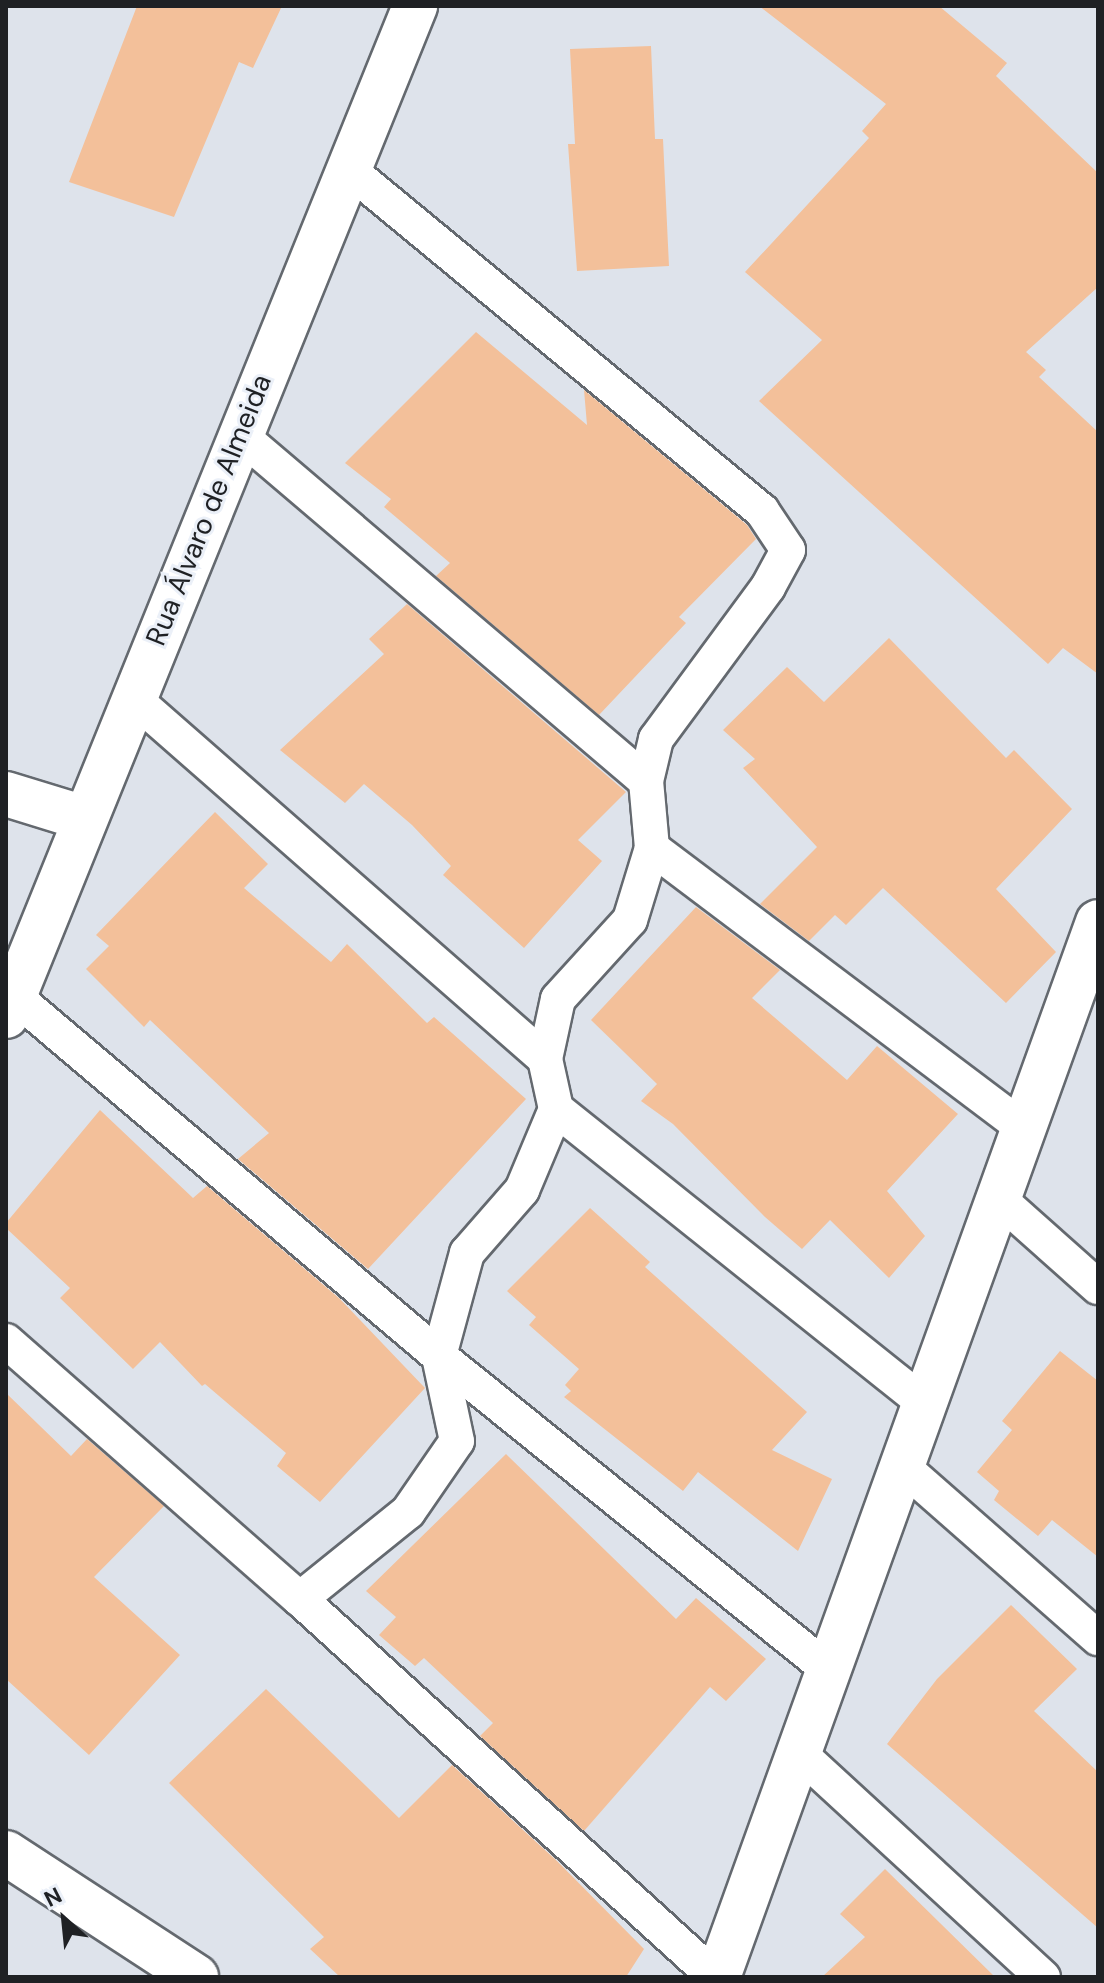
<!DOCTYPE html>
<meta charset="utf-8">
<style>
body{margin:0}
#map{position:relative;width:1104px;height:1983px;overflow:hidden;background:#dee3eb;font-family:"DM Sans",sans-serif}
div>[style]{position:absolute}
.building>*{inset:0;background:#f3c09a}
.roads{filter:drop-shadow(2px 0 #64696f) drop-shadow(-2px 0 #64696f) drop-shadow(0 2px #64696f) drop-shadow(0 -2px #64696f)}
.service>*{height:34px;margin:-17px;padding:0 17px;transform-origin:17px;border-radius:17px;background:#fff}
.minor>*{height:44px;margin:-22px;padding:0 22px;transform-origin:22px;border-radius:22px;background:#fff}
span{translate:-50% -50%;white-space:nowrap;text-align:center;line-height:1.15;-webkit-text-stroke:6px #ebf0f8;paint-order:stroke}
.street-label{font-size:28px;color:#1f2124}
.frame{position:absolute;inset:0;border:8px solid #1f2124;pointer-events:none}
.north{position:absolute;left:24px;top:1879px;width:80px;height:80px;-webkit-text-stroke:6px #ebf0f8;paint-order:stroke;rotate:333deg;font-size:22px;font-weight:700;line-height:32px;text-align:center;color:#1f2124}
.north::after{content:'';display:block;margin:auto;width:28px;height:36px;background:#1f2124;clip-path:polygon(50% 0,100% 100%,50% 72%,0 100%)}
</style>
<div id="map">
<div class="building">
<div style="clip-path:polygon(137px 6px,282px 6px,253px 68px,239px 62px,174px 217px,69px 182px)"></div>
<div style="clip-path:polygon(759px 6px,939px 6px,1007px 63px,996px 76px,1098px 173px,1098px 287px,1026px 352px,1046px 370px,1039px 377px,1098px 432px,1098px 674px,1063px 648px,1048px 664px,759px 401px,822px 340px,745px 272px,869px 138px,862px 131px,886px 104px)"></div>
<div style="clip-path:polygon(651px 46px,655px 139px,663px 139px,669px 266px,577px 271px,568px 144px,575px 144px,570px 49px)"></div>
<div style="clip-path:polygon(476px 332px,587px 425px,584px 390px,747px 525px,756px 539px,679px 617px,686px 623px,599px 715px,436px 576px,450px 563px,384px 507px,391px 499px,345px 463px)"></div>
<div style="clip-path:polygon(407px 604px,626px 792px,578px 840px,602px 861px,524px 948px,443px 875px,451px 866px,412px 825px,364px 784px,345px 803px,280px 750px,384px 654px,369px 639px)"></div>
<div style="clip-path:polygon(889px 638px,1006px 758px,1014px 750px,1072px 809px,996px 889px,1056px 952px,1006px 1003px,883px 888px,846px 925px,835px 915px,809px 941px,760px 904px,817px 847px,743px 768px,755px 759px,723px 730px,787px 667px,824px 702px)"></div>
<div style="clip-path:polygon(215px 812px,268px 864px,244px 888px,331px 962px,347px 944px,427px 1023px,434px 1017px,526px 1099px,368px 1269px,238px 1159px,269px 1133px,150px 1020px,144px 1027px,86px 969px,109px 946px,96px 935px)"></div>
<div style="clip-path:polygon(696px 907px,780px 970px,752px 998px,847px 1080px,877px 1046px,958px 1114px,887px 1191px,925px 1236px,889px 1278px,830px 1220px,802px 1249px,765px 1217px,673px 1124px,641px 1101px,657px 1084px,591px 1020px)"></div>
<div style="clip-path:polygon(100px 1110px,193px 1198px,207px 1186px,340px 1299px,425px 1388px,320px 1502px,277px 1466px,286px 1453px,205px 1384px,202px 1386px,160px 1342px,133px 1369px,60px 1298px,70px 1288px,6px 1228px,6px 1223px)"></div>
<div style="clip-path:polygon(590px 1208px,650px 1262px,645px 1267px,807px 1412px,772px 1450px,832px 1479px,798px 1551px,698px 1472px,683px 1491px,564px 1397px,571px 1391px,565px 1385px,579px 1369px,529px 1325px,536px 1317px,507px 1291px)"></div>
<div style="clip-path:polygon(1060px 1351px,1098px 1381px,1098px 1557px,1052px 1520px,1038px 1536px,994px 1500px,999px 1491px,977px 1472px,1012px 1430px,1002px 1421px)"></div>
<div style="clip-path:polygon(6px 1393px,71px 1456px,87px 1439px,164px 1506px,94px 1577px,180px 1655px,89px 1755px,6px 1679px)"></div>
<div style="clip-path:polygon(506px 1454px,676px 1619px,696px 1598px,766px 1659px,726px 1701px,710px 1687px,584px 1831px,480px 1736px,493px 1723px,424px 1658px,415px 1666px,379px 1635px,396px 1617px,366px 1591px)"></div>
<div style="clip-path:polygon(1011px 1605px,1077px 1669px,1034px 1711px,1098px 1772px,1098px 1928px,887px 1744px,937px 1679px)"></div>
<div style="clip-path:polygon(266px 1689px,399px 1818px,452px 1765px,557px 1861px,644px 1949px,626px 1977px,340px 1977px,310px 1949px,324px 1937px,169px 1783px)"></div>
<div style="clip-path:polygon(885px 1869px,995px 1977px,822px 1977px,865px 1937px,840px 1914px)"></div>
</div>
<div class="roads">
<div class="service">
<div style="left:240px;top:435px;width:533px;rotate:40.44deg"></div>
<div style="left:132px;top:697px;width:549px;rotate:41.23deg"></div>
<div style="left:652px;top:848px;width:463px;rotate:37deg"></div>
<div style="left:14px;top:996px;width:557px;rotate:40.27deg"></div>
<div style="left:439px;top:1356px;width:501px;rotate:38.84deg"></div>
<div style="left:556px;top:1109px;width:471px;rotate:38.6deg"></div>
<div style="left:998px;top:1198px;width:134px;rotate:41.7deg"></div>
<div style="left:6px;top:1341px;width:391px;rotate:41.3deg"></div>
<div style="left:300px;top:1599px;width:561px;rotate:42.33deg"></div>
<div style="left:902px;top:1466px;width:261px;rotate:41.3deg"></div>
<div style="left:300px;top:1599px;width:139px;rotate:-38.9deg"></div>
<div style="left:408px;top:1512px;width:86px;rotate:-55.4deg"></div>
<div style="left:457px;top:1441px;width:87px;rotate:-102deg"></div>
<div style="left:439px;top:1356px;width:107px;rotate:-74.8deg"></div>
<div style="left:467px;top:1253px;width:84px;rotate:-48.9deg"></div>
<div style="left:522px;top:1190px;width:88px;rotate:-67.2deg"></div>
<div style="left:556px;top:1109px;width:51px;rotate:-102.4deg"></div>
<div style="left:545px;top:1059px;width:61px;rotate:-77.8deg"></div>
<div style="left:558px;top:999px;width:107px;rotate:-47.7deg"></div>
<div style="left:630px;top:920px;width:75px;rotate:-73deg"></div>
<div style="left:652px;top:848px;width:67px;rotate:-95.1deg"></div>
<div style="left:646px;top:781px;width:43px;rotate:-76.6deg"></div>
<div style="left:656px;top:739px;width:189px;rotate:-53.6deg"></div>
<div style="left:768px;top:587px;width:42px;rotate:-61.6deg"></div>
<div style="left:788px;top:550px;width:47px;rotate:-123.7deg"></div>
<div style="left:762px;top:511px;width:537px;rotate:-140.44deg"></div>
<div style="left:798px;top:1752px;width:333px;rotate:42.6deg"></div>
</div>
<div class="minor">
<div style="left:6px;top:794px;width:82px;rotate:17.1deg"></div>
<div style="left:6px;top:1016px;width:1090px;rotate:-67.95deg"></div>
<div style="left:6px;top:1853px;width:227px;rotate:33.1deg"></div>
<div style="left:718px;top:1977px;width:1121px;rotate:-70.19deg"></div>
</div>
</div>
<div class="street-label">
<span style="left:209px;top:510px;rotate:-68deg">Rua Álvaro de Almeida</span>
</div>
<div class="frame"></div>
<div class="north">N</div>
</div>
